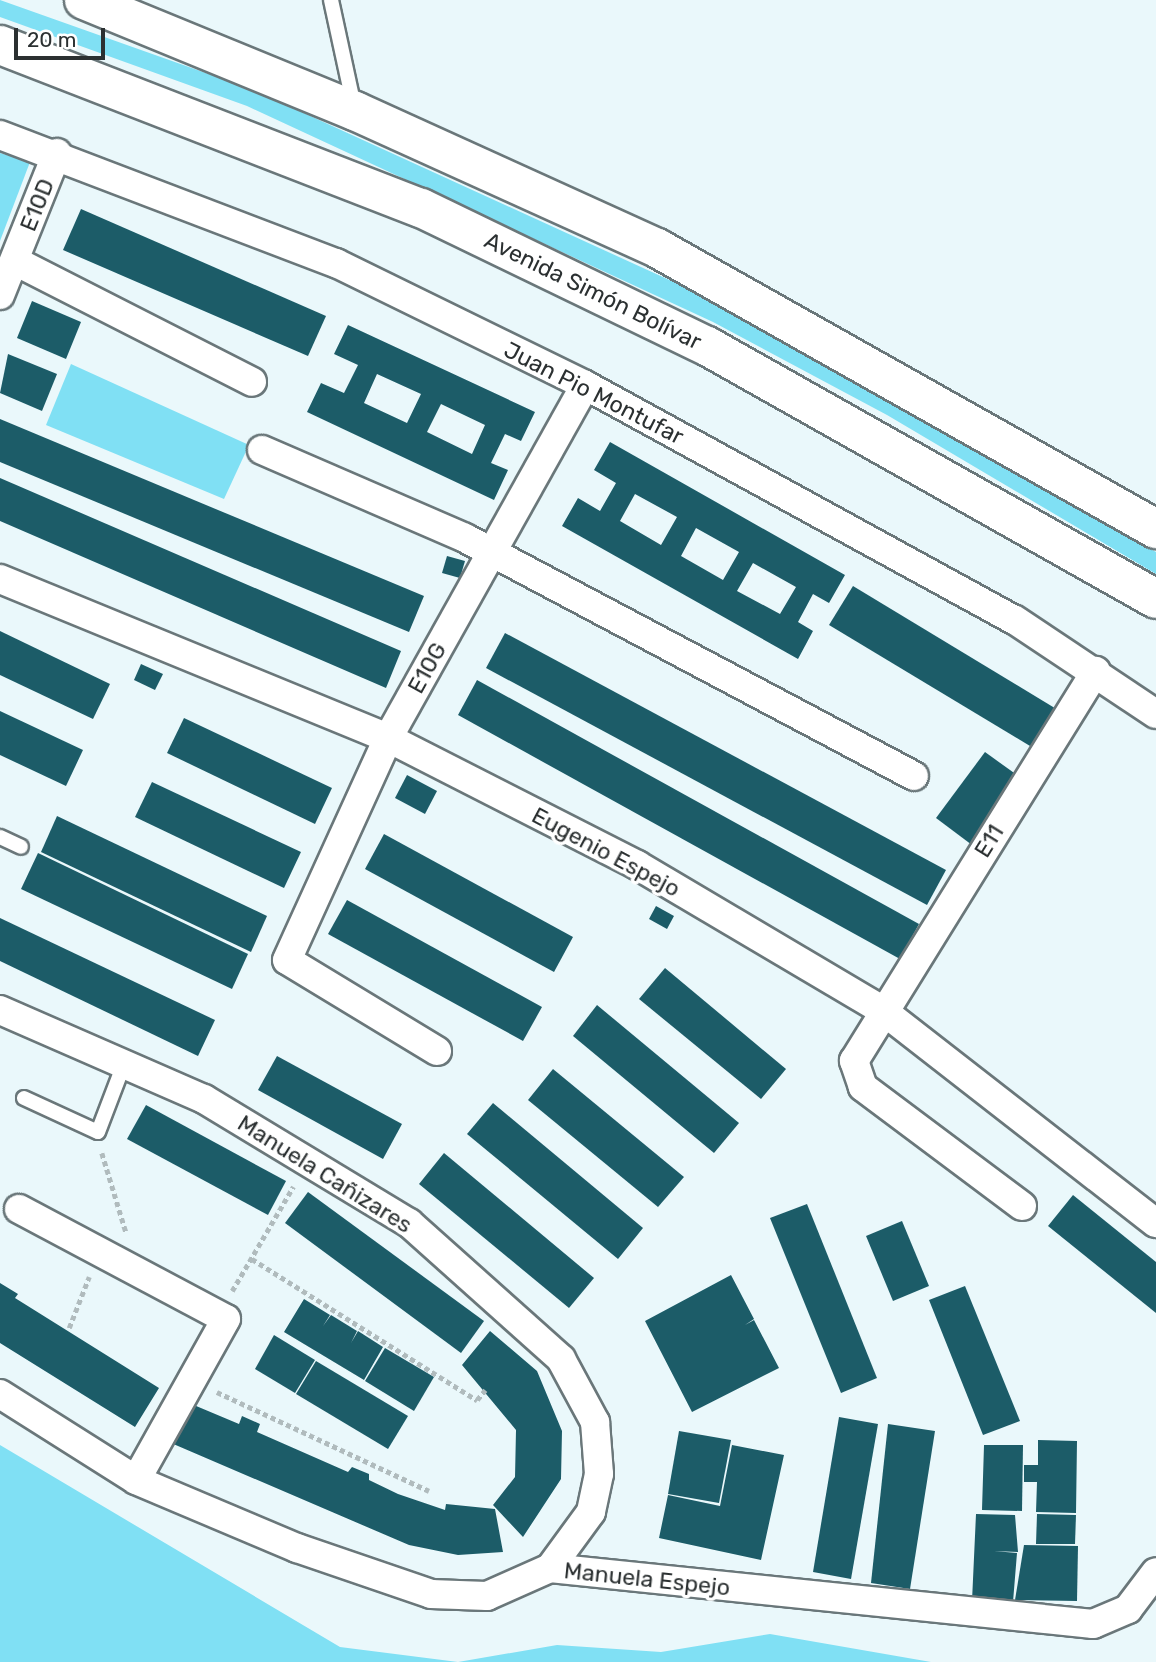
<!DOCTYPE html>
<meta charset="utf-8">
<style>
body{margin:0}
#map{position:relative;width:1156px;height:1662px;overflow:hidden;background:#eaf8fb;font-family:Rubik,sans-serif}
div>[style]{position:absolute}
.green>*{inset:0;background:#80e0f4}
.building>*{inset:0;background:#1c5c68}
.path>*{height:4.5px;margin-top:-2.25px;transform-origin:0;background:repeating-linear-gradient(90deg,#b0bbbd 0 5px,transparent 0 8.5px)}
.roads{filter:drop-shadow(2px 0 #6a777a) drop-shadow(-2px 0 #6a777a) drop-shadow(0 2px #6a777a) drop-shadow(0 -2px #6a777a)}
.service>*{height:14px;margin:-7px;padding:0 7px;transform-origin:7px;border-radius:7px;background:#fff}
.minor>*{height:28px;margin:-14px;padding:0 14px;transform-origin:14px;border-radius:14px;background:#fff}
.trunk>*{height:38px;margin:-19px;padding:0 19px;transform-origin:19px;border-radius:19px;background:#fff}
span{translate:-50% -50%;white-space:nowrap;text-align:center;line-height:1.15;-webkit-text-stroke:7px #fff;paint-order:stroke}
.street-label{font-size:23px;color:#2b3031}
.scale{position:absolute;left:14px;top:28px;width:91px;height:32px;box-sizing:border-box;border:4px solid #2b3031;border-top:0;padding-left:9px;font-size:21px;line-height:24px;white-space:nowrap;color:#2b3031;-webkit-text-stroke:5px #fff;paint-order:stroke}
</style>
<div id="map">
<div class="green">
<div style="clip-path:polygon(0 0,251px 89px,722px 304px,1156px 552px,1156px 574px,887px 415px,713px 322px,247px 106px,0 17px)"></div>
<div style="clip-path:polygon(0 153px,30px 162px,0 241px)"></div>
<div style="clip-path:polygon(71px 364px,249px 445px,224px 499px,46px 425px)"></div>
<div style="clip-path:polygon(0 1445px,340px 1647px,458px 1662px,557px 1645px,661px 1652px,770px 1634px,931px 1662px,0 1662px)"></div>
</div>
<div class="building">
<div style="clip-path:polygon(81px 209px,326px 316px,308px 356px,63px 250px)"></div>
<div style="clip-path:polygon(32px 301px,81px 322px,66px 359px,17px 338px)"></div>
<div style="clip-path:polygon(evenodd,348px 325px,535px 412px,521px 441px,505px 434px,491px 463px,508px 470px,494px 500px,307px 412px,321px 383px,344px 393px,358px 365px,334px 354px,348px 325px,377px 374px,421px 394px,407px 423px,364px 403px,377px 374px,348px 325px,441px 404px,485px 425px,472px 454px,427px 432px,441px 404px)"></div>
<div style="clip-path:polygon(8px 354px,57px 374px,42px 411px,0 393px)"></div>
<div style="clip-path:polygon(0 419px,424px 596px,409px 632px,0 462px)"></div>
<div style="clip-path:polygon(evenodd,610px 442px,845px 575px,829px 603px,813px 594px,798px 622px,813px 631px,798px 659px,562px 526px,578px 498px,600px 511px,616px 483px,594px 470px,610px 442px,635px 494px,677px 517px,661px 545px,620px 521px,635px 494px,610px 442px,696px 528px,739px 552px,723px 580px,681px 556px,696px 528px,610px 442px,753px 563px,796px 587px,780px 614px,737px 591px,753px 563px)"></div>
<div style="clip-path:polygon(0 478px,401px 651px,386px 688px,0 521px)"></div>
<div style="clip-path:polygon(447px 556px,465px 561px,460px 578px,442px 573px)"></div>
<div style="clip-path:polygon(853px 586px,1058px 710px,1035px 749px,829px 625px)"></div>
<div style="clip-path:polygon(0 631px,110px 684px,93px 719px,0 675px)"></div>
<div style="clip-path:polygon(505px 633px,946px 870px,927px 905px,486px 668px)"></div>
<div style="clip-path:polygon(141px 664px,163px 674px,155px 690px,134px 680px)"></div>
<div style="clip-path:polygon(477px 680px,919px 924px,900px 959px,458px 715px)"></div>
<div style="clip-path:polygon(0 711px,83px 750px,66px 786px,0 755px)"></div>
<div style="clip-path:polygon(184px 718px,332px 788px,315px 824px,167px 753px)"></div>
<div style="clip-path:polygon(985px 752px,1021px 778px,972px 845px,936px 818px)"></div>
<div style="clip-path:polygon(407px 775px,437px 791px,425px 814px,395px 798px)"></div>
<div style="clip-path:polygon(152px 782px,301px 852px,284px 888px,135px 817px)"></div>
<div style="clip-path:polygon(57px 816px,267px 916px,251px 952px,41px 852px)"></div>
<div style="clip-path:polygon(384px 834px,573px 937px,554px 972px,365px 869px)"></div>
<div style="clip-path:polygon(38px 853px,248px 954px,232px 989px,21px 889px)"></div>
<div style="clip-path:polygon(347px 900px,542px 1007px,523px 1041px,328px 934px)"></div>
<div style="clip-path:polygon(656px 906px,674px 916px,667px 929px,649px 919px)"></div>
<div style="clip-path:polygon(0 918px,215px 1020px,198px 1056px,0 961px)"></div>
<div style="clip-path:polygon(665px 968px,786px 1069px,761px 1099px,639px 999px)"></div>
<div style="clip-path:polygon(597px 1005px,739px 1123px,714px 1153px,573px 1036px)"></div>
<div style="clip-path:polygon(277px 1056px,402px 1124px,383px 1159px,258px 1090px)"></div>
<div style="clip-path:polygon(553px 1069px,684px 1177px,658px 1207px,528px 1100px)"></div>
<div style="clip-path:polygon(493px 1103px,643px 1228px,618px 1259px,467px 1134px)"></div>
<div style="clip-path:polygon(146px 1105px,286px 1181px,268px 1215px,127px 1139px)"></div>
<div style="clip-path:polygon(444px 1153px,594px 1278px,569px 1308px,419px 1184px)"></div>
<div style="clip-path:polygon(308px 1192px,484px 1321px,461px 1353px,285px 1223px)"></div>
<div style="clip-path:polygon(1073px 1195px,1156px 1262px,1156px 1313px,1048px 1226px)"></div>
<div style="clip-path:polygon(807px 1204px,877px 1378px,841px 1393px,770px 1218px)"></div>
<div style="clip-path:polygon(902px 1221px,929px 1286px,893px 1301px,866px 1236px)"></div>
<div style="clip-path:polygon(731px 1275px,754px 1319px,745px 1325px,754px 1320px,779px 1368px,692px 1412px,645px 1321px)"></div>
<div style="clip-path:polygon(0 1283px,18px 1294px,15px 1298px,159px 1388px,135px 1427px,0 1343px)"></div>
<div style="clip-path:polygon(965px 1286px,1020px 1421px,983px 1435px,929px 1300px)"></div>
<div style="clip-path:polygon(304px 1299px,330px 1315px,323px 1326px,331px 1315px,357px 1331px,351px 1343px,358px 1331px,383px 1347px,364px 1380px,284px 1332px)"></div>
<div style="clip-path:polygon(490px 1331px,537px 1371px,562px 1431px,561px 1479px,523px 1537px,493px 1505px,515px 1477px,516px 1430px,462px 1365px)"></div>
<div style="clip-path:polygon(274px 1335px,315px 1360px,295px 1393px,255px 1369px)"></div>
<div style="clip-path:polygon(385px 1348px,434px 1377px,414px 1411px,365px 1381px)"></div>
<div style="clip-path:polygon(316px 1361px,408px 1416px,388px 1449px,296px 1394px)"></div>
<div style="clip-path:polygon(189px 1403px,239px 1424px,242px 1416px,260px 1424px,257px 1432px,348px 1472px,352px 1467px,369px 1474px,369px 1480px,398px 1494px,445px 1510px,446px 1504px,495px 1509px,503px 1552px,458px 1555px,409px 1545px,171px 1443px)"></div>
<div style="clip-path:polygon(839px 1417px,878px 1424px,851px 1579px,813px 1572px)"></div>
<div style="clip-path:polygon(888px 1424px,935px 1431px,910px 1589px,871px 1583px)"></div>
<div style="clip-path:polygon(679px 1431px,731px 1440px,719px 1503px,668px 1494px)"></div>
<div style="clip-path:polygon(1038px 1440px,1077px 1441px,1076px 1513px,1036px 1512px,1037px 1482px,1024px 1482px,1024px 1465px,1038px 1465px)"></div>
<div style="clip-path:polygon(732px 1445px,784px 1455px,761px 1560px,659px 1538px,668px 1495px,720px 1506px)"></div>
<div style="clip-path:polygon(984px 1445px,1023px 1445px,1022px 1511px,982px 1510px)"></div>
<div style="clip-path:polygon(976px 1514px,1015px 1515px,1018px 1552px,994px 1551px,1017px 1553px,1013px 1602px,972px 1601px)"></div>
<div style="clip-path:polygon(1037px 1514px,1076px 1515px,1075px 1544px,1036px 1544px)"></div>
<div style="clip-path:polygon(1024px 1545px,1078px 1546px,1077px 1601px,1015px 1600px)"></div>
</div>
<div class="path">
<div style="left:102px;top:1153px;width:83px;rotate:73.1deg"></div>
<div style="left:252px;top:1259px;width:266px;rotate:32.1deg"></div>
<div style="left:477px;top:1400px;width:13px;rotate:-51deg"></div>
<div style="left:232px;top:1291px;width:121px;rotate:-59.6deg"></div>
<div style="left:69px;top:1328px;width:55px;rotate:-68.6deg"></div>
<div style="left:217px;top:1392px;width:234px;rotate:25deg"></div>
</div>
<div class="roads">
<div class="service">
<div style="left:331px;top:0;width:108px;rotate:77.8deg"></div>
<div style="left:0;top:837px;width:23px;rotate:25deg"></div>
<div style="left:24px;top:1098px;width:81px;rotate:24.7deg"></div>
<div style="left:98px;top:1132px;width:73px;rotate:-69.1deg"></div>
</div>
<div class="minor">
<div style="left:0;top:135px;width:360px;rotate:20.9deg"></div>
<div style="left:336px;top:263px;width:277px;rotate:26.1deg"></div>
<div style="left:585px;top:385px;width:490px;rotate:28.7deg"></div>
<div style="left:1015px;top:620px;width:169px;rotate:33.7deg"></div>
<div style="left:15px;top:261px;width:266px;rotate:27deg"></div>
<div style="left:0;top:295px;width:153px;rotate:-68.1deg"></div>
<div style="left:262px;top:450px;width:221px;rotate:23.4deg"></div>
<div style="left:465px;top:538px;width:508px;rotate:27.93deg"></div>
<div style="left:0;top:579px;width:419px;rotate:22.3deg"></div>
<div style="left:388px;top:738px;width:280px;rotate:27deg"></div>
<div style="left:637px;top:865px;width:285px;rotate:30.6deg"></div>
<div style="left:882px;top:1010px;width:347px;rotate:37.9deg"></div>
<div style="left:0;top:1010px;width:223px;rotate:23.6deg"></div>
<div style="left:204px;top:1099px;width:240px;rotate:31.2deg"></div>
<div style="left:409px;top:1223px;width:204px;rotate:41.8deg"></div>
<div style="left:561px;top:1359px;width:72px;rotate:61.6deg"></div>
<div style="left:595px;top:1422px;width:52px;rotate:85.6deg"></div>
<div style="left:599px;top:1474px;width:39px;rotate:102deg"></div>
<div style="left:591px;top:1512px;width:69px;rotate:126.2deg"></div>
<div style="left:437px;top:1051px;width:175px;rotate:-148.8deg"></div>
<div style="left:287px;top:960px;width:244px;rotate:-65.5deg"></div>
<div style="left:388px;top:738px;width:404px;rotate:-60.8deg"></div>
<div style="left:1022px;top:1206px;width:199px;rotate:-143.2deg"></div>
<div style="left:863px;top:1087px;width:28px;rotate:-109deg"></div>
<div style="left:854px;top:1061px;width:459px;rotate:-58.2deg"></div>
<div style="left:19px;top:1209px;width:234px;rotate:28deg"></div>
<div style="left:226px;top:1319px;width:184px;rotate:119.2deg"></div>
<div style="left:0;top:1394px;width:161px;rotate:32.3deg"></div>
<div style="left:136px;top:1480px;width:175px;rotate:22.9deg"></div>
<div style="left:297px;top:1548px;width:142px;rotate:18.9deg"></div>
<div style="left:431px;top:1594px;width:56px;rotate:2deg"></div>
<div style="left:487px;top:1596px;width:69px;rotate:-24deg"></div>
<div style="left:550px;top:1568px;width:546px;rotate:5.89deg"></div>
<div style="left:1093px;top:1624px;width:38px;rotate:-23deg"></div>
<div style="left:1128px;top:1609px;width:46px;rotate:-52.9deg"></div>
</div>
<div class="trunk">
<div style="left:84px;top:0;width:293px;rotate:22.3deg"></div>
<div style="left:355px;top:111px;width:332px;rotate:24.4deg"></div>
<div style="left:657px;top:248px;width:573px;rotate:29.39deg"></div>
<div style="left:0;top:45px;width:451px;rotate:21.2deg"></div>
<div style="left:421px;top:208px;width:318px;rotate:25.8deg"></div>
<div style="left:707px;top:346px;width:515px;rotate:29.4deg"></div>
</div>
</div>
<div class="street-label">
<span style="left:37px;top:205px;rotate:-68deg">E10D</span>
<span style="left:593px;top:291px;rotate:26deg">Avenida Simón Bolívar</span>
<span style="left:594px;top:393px;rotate:27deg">Juan Pio Montufar</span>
<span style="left:427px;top:668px;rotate:-61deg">E10G</span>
<span style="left:989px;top:841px;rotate:-58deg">E11</span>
<span style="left:606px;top:852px;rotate:28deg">Eugenio Espejo</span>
<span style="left:325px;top:1174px;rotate:32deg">Manuela Cañizares</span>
<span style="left:647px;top:1579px;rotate:6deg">Manuela Espejo</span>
</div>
<div class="scale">20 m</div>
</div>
